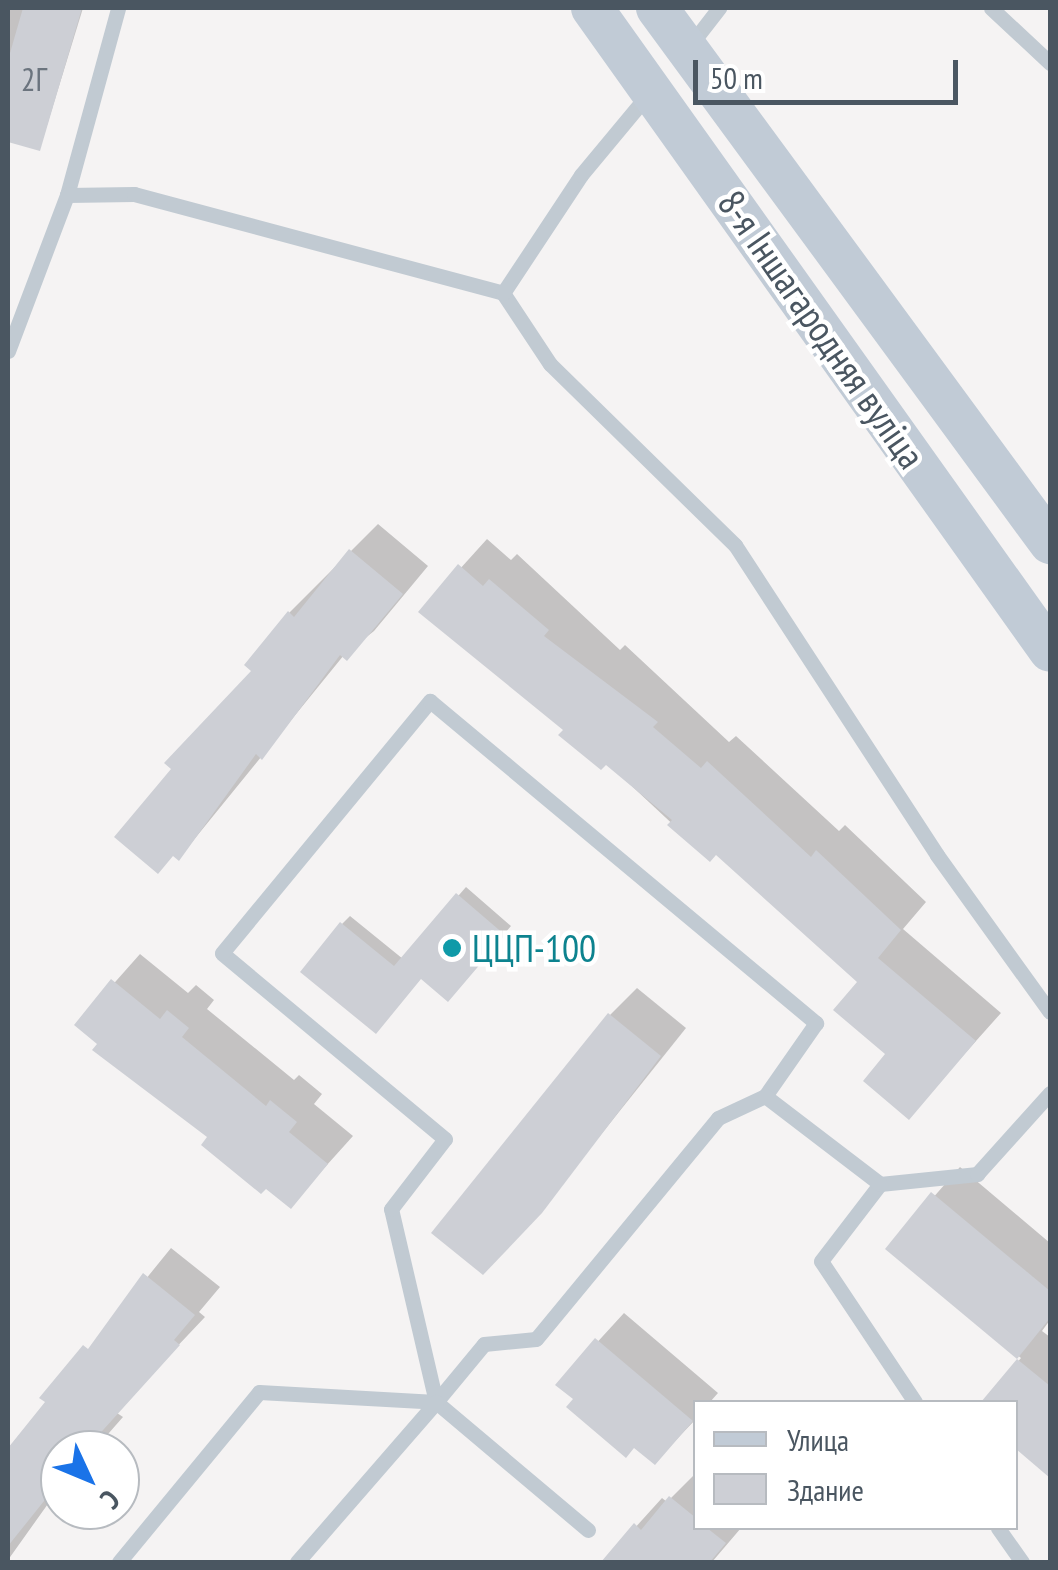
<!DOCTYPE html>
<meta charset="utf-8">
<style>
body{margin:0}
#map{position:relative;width:1058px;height:1570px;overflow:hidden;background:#f5f3f3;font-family:"PT Sans Narrow",sans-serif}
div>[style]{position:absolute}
.shadow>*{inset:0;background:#0003}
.building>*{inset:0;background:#cdcfd5}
.lane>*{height:15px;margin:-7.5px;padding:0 7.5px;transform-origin:7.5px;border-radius:7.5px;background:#c1cad2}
.secondary>*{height:42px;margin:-21px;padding:0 21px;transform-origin:21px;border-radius:21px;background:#c1cbd6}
.dots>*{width:28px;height:28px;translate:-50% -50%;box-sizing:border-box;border:5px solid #fff;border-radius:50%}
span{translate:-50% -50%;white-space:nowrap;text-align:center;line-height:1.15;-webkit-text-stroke:9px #fff;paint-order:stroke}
.number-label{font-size:32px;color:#6b747e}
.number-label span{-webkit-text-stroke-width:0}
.street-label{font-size:38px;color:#4a5661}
.culture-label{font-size:38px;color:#0d838f}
.left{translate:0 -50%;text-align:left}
.frame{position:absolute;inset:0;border:10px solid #4a5661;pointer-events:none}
.legend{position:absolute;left:693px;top:1400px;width:325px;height:130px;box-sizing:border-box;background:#fff;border:2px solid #b7bbc0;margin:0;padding:12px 18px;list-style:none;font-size:30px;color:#4a5661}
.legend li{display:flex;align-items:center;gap:20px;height:50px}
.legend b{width:50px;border:2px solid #b7bbc0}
.north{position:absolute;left:40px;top:1430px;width:100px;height:100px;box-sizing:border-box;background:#fff;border:2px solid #b7bbc0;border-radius:50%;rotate:134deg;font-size:28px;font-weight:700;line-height:40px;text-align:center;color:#4a5661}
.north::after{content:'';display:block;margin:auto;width:35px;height:45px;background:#1a73e8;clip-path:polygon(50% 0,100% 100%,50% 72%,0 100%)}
.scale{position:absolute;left:693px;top:60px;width:265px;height:45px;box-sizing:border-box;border:5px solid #4a5661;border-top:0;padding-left:12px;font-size:30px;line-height:35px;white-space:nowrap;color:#4a5661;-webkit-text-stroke:8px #fff;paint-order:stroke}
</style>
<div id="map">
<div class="shadow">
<div style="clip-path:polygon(8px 8px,83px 8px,40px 148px,8px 139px)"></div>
<div style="clip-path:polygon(378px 524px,428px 566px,374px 631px,344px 655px,179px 858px,255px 671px,289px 613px)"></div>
<div style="clip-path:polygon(487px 539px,511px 560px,517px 554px,620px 650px,625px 645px,729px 742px,736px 736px,839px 831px,845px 825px,926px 902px,903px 929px,1001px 1013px,909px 1116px,860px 982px,717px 852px,710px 859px,606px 762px,421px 612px)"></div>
<div style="clip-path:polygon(466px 887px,511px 926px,455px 991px,421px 977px,384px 1023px,342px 924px,350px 916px,403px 959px)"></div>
<div style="clip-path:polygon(140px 954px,188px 993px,196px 985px,214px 1000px,207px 1009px,294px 1080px,299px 1075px,322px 1094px,314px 1104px,353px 1136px,290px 1206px,77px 1025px)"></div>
<div style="clip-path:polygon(637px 988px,686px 1028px,523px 1232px,610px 1015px)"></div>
<div style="clip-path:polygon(960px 1167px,1050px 1243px,1050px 1320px,1042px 1331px,1050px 1337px,1050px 1475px,1016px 1446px,1016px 1402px,984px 1402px,1021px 1358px,888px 1249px)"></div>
<div style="clip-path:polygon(171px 1248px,220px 1287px,199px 1312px,205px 1317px,136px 1390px,117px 1413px,123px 1417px,94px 1450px,60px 1450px,60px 1487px,8px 1560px,8px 1449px)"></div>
<div style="clip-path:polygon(624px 1313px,718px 1393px,710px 1402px,696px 1402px,696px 1419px,655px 1462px,559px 1384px)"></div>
<div style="clip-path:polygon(696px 1473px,696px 1528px,741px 1528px,712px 1562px,604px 1562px,662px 1498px,667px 1502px)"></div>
</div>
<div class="building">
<div style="clip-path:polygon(23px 8px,82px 8px,40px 151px,8px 142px,8px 60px)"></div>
<div style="clip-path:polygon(349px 549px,403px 594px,347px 661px,340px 655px,262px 760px,256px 754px,179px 861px,173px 856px,158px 874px,114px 837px,171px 769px,164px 763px,251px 671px,244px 665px,288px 611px,294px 617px)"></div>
<div style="clip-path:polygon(458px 564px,483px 586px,489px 579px,549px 630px,544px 636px,658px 722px,653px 727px,701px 768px,707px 761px,811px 857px,816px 850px,901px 930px,878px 958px,976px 1041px,909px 1120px,863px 1081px,885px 1054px,833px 1010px,857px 982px,716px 855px,710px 862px,667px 825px,672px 820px,606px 765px,601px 770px,558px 735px,563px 730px,418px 612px)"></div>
<div style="clip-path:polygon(456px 893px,505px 935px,448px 1002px,421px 979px,376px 1034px,300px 972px,340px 922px,394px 966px)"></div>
<div style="clip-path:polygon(111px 979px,160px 1019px,167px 1010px,189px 1028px,182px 1037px,266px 1106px,270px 1100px,297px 1122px,289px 1132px,328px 1164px,291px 1209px,266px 1189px,261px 1194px,201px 1145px,207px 1137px,92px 1050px,97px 1044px,74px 1025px)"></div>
<div style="clip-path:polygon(608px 1013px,661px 1056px,542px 1213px,483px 1275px,431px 1233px)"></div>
<div style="clip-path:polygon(931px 1192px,1050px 1291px,1050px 1318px,1017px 1359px,885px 1249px)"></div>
<div style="clip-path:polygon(143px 1273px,195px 1315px,174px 1340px,180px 1345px,85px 1450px,60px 1450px,60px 1481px,8px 1546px,8px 1448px,45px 1402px,39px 1398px,83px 1345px,88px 1349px)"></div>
<div style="clip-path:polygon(595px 1338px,693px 1421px,655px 1465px,634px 1448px,626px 1458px,566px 1407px,573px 1399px,555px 1385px)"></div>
<div style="clip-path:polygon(1017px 1359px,1050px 1386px,1050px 1478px,1016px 1449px,1016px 1402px,981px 1402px)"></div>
<div style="clip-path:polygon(669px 1496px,696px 1518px,696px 1528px,707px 1528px,726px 1543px,710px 1562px,601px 1562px,634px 1523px,641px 1530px)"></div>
</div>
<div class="lane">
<div style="left:991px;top:8px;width:81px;rotate:43deg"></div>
<div style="left:688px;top:48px;width:51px;rotate:-52.2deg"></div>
<div style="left:67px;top:195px;width:194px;rotate:-74.7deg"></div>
<div style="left:503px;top:293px;width:85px;rotate:56.5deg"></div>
<div style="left:550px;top:364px;width:259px;rotate:44.4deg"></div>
<div style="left:735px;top:545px;width:370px;rotate:56.9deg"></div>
<div style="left:937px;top:855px;width:193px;rotate:54.3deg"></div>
<div style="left:8px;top:351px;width:167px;rotate:-69.3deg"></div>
<div style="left:67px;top:195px;width:67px;rotate:-0.9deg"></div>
<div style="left:134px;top:194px;width:382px;rotate:15deg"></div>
<div style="left:503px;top:293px;width:141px;rotate:-56.5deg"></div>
<div style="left:581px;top:175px;width:107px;rotate:-50.3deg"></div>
<div style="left:436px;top:1402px;width:198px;rotate:-103.1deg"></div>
<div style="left:391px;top:1209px;width:88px;rotate:-52.4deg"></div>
<div style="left:445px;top:1139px;width:290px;rotate:-140.2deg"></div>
<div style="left:222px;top:953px;width:327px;rotate:-50.5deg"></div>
<div style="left:430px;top:701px;width:503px;rotate:39.83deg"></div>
<div style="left:816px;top:1023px;width:89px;rotate:124.9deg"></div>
<div style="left:915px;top:1402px;width:169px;rotate:-123.7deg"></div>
<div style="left:821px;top:1261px;width:97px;rotate:-52.5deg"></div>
<div style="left:880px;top:1184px;width:98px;rotate:-5.9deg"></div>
<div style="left:977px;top:1174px;width:109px;rotate:-48deg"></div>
<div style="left:998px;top:1528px;width:42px;rotate:54.8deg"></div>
<div style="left:588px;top:1530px;width:199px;rotate:-139.9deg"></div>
<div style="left:436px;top:1402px;width:75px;rotate:-50.4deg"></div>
<div style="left:484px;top:1344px;width:52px;rotate:-5.5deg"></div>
<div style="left:536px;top:1339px;width:286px;rotate:-50.5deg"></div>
<div style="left:718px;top:1118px;width:52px;rotate:-25.1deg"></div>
<div style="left:765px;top:1096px;width:145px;rotate:37.4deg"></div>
<div style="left:119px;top:1562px;width:220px;rotate:-50.5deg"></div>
<div style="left:259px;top:1392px;width:177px;rotate:3.2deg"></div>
<div style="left:297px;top:1562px;width:212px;rotate:-49deg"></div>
</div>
<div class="secondary">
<div style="left:592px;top:8px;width:789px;rotate:54.54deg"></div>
<div style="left:657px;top:8px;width:664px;rotate:53.7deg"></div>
</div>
<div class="dots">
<div style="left:452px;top:948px;background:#0f9aa8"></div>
</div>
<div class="number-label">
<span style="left:34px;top:79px">2Г</span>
</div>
<div class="street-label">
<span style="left:822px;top:329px;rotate:55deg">8-я Іншагародняя вуліца</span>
</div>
<div class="culture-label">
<span class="left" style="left:472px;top:948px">ЦЦП-100</span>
</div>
<div class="frame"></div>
<ul class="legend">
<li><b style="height:12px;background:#c1cbd6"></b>Улица</li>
<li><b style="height:28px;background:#cdcfd5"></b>Здание</li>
</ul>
<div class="north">С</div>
<div class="scale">50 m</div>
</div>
